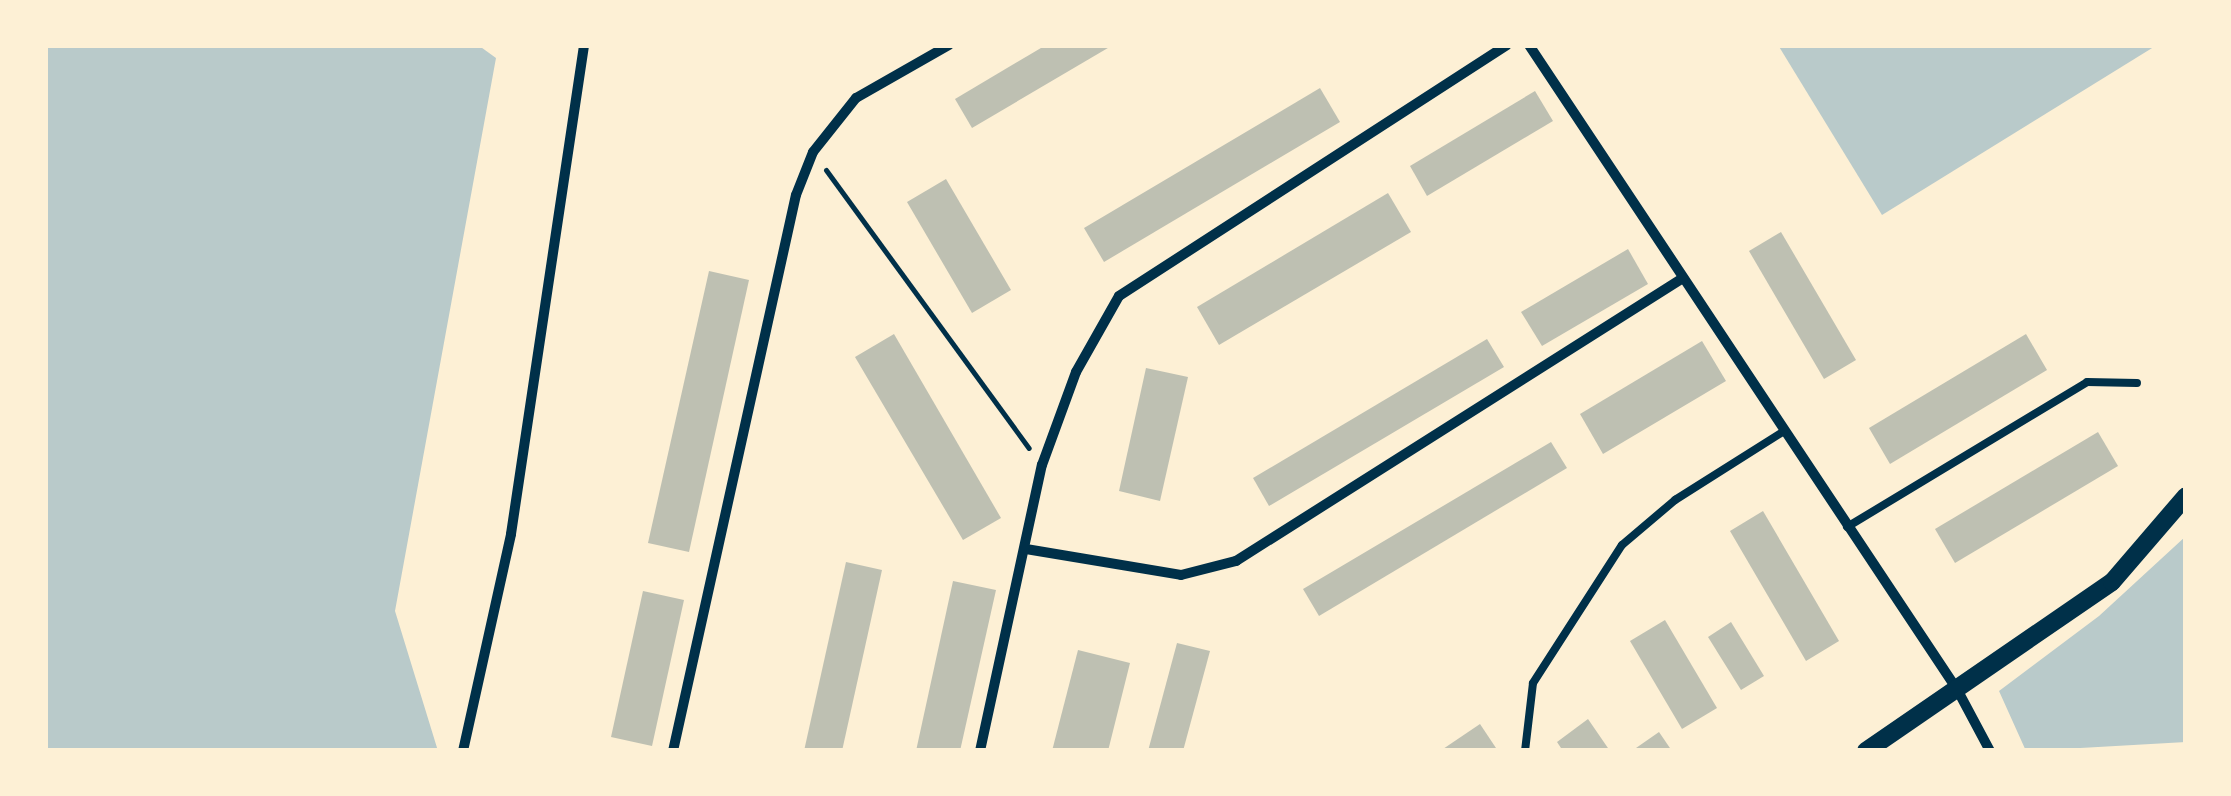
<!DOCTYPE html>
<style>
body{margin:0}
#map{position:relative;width:2231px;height:796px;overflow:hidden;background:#fdf0d5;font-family:"Golos Text",sans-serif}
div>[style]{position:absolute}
.green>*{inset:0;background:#b9caca}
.building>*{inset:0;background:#bec0b2}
.path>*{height:5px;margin:-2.5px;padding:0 2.5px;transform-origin:2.5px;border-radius:2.5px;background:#003049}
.service>*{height:8px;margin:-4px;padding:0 4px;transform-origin:4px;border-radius:4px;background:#003049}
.minor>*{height:10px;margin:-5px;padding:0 5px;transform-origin:5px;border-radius:5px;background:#003049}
.tertiary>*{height:18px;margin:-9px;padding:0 9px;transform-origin:9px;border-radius:9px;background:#003049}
span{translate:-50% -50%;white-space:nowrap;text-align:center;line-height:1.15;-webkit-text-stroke:8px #fdf0d5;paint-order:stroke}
.frame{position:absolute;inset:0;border:48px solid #fdf0d5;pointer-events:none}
</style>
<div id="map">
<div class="green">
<div style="clip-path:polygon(45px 45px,478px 45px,496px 58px,395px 611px,438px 751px,45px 751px)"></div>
<div style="clip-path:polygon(1778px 45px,2157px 45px,1882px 215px)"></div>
<div style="clip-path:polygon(2186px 536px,2186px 742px,2026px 751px,1999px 691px,2099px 616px)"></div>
</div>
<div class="building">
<div style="clip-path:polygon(1046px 45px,1113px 45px,972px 128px,955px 99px)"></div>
<div style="clip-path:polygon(1320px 88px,1340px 122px,1104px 262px,1084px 228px)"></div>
<div style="clip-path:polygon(1535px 91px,1553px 121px,1427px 196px,1410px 166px)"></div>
<div style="clip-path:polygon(946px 179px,1011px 290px,972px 313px,907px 202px)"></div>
<div style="clip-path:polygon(1388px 193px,1411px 232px,1219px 345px,1197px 307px)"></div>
<div style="clip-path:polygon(1781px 232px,1856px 360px,1824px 379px,1749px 251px)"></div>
<div style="clip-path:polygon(1628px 249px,1648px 284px,1542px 346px,1521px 312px)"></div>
<div style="clip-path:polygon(709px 271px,749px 280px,689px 552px,648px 543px)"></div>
<div style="clip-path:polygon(894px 334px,1001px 518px,963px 540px,855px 357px)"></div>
<div style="clip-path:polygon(2026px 334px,2047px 370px,1890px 464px,1869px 428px)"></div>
<div style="clip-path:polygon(1487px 339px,1504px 367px,1269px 506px,1253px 478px)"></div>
<div style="clip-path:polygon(1702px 341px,1726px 381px,1603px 454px,1580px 414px)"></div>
<div style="clip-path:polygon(1146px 368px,1188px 377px,1160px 501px,1119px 491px)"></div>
<div style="clip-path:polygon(2098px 432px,2118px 466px,1955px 563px,1935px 529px)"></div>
<div style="clip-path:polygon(1551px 442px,1567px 468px,1319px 616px,1303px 589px)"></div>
<div style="clip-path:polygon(1763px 511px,1839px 641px,1806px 661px,1730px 531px)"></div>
<div style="clip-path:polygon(846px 562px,882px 570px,842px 751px,804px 751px)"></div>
<div style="clip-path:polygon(953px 581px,996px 590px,960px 751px,916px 751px)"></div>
<div style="clip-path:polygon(643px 591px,684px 600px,652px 746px,611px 737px)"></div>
<div style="clip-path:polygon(1665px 620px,1717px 708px,1682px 729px,1630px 641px)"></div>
<div style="clip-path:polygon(1731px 622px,1764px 676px,1741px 690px,1708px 637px)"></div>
<div style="clip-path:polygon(1177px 643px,1210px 651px,1183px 751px,1148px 751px)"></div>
<div style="clip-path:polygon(1078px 650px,1130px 663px,1108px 751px,1052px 751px)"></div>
<div style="clip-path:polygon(1588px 719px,1610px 751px,1563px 751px,1557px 742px)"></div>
<div style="clip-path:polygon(1480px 724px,1498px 751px,1440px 751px)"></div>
<div style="clip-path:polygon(1659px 732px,1672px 751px,1638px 751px,1636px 748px)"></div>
</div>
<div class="path">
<div style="left:826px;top:170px;width:344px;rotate:53.9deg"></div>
</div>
<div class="service">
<div style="left:1847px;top:527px;width:280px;rotate:-31.1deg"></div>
<div style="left:2087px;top:382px;width:50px;rotate:1.1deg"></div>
<div style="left:1525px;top:751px;width:68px;rotate:-83.3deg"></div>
<div style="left:1533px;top:683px;width:164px;rotate:-57.2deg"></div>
<div style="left:1622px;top:545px;width:70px;rotate:-40.3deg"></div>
<div style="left:1675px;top:500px;width:129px;rotate:-32.3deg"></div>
</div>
<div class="minor">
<div style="left:1529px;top:45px;width:775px;rotate:56.41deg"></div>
<div style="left:1958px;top:691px;width:68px;rotate:61.9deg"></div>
<div style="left:1026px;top:549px;width:157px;rotate:9.5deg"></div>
<div style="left:1181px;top:575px;width:57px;rotate:-14.3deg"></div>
<div style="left:1236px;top:561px;width:529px;rotate:-32.34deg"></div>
<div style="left:463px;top:751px;width:222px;rotate:-77.5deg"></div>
<div style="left:511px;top:534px;width:494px;rotate:-81.5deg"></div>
<div style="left:673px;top:751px;width:569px;rotate:-77.53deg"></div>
<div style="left:796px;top:195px;width:46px;rotate:-68.4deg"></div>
<div style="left:813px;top:152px;width:69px;rotate:-51.5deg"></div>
<div style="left:856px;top:98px;width:107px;rotate:-29.7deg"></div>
<div style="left:980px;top:751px;width:293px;rotate:-77.8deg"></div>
<div style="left:1042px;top:465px;width:99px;rotate:-69.9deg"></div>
<div style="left:1076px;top:372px;width:87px;rotate:-60.5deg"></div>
<div style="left:1119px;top:296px;width:462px;rotate:-32.9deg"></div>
</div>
<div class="tertiary">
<div style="left:1866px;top:751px;width:298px;rotate:-34.5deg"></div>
<div style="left:2112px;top:582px;width:113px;rotate:-49.3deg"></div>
</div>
<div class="frame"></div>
</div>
